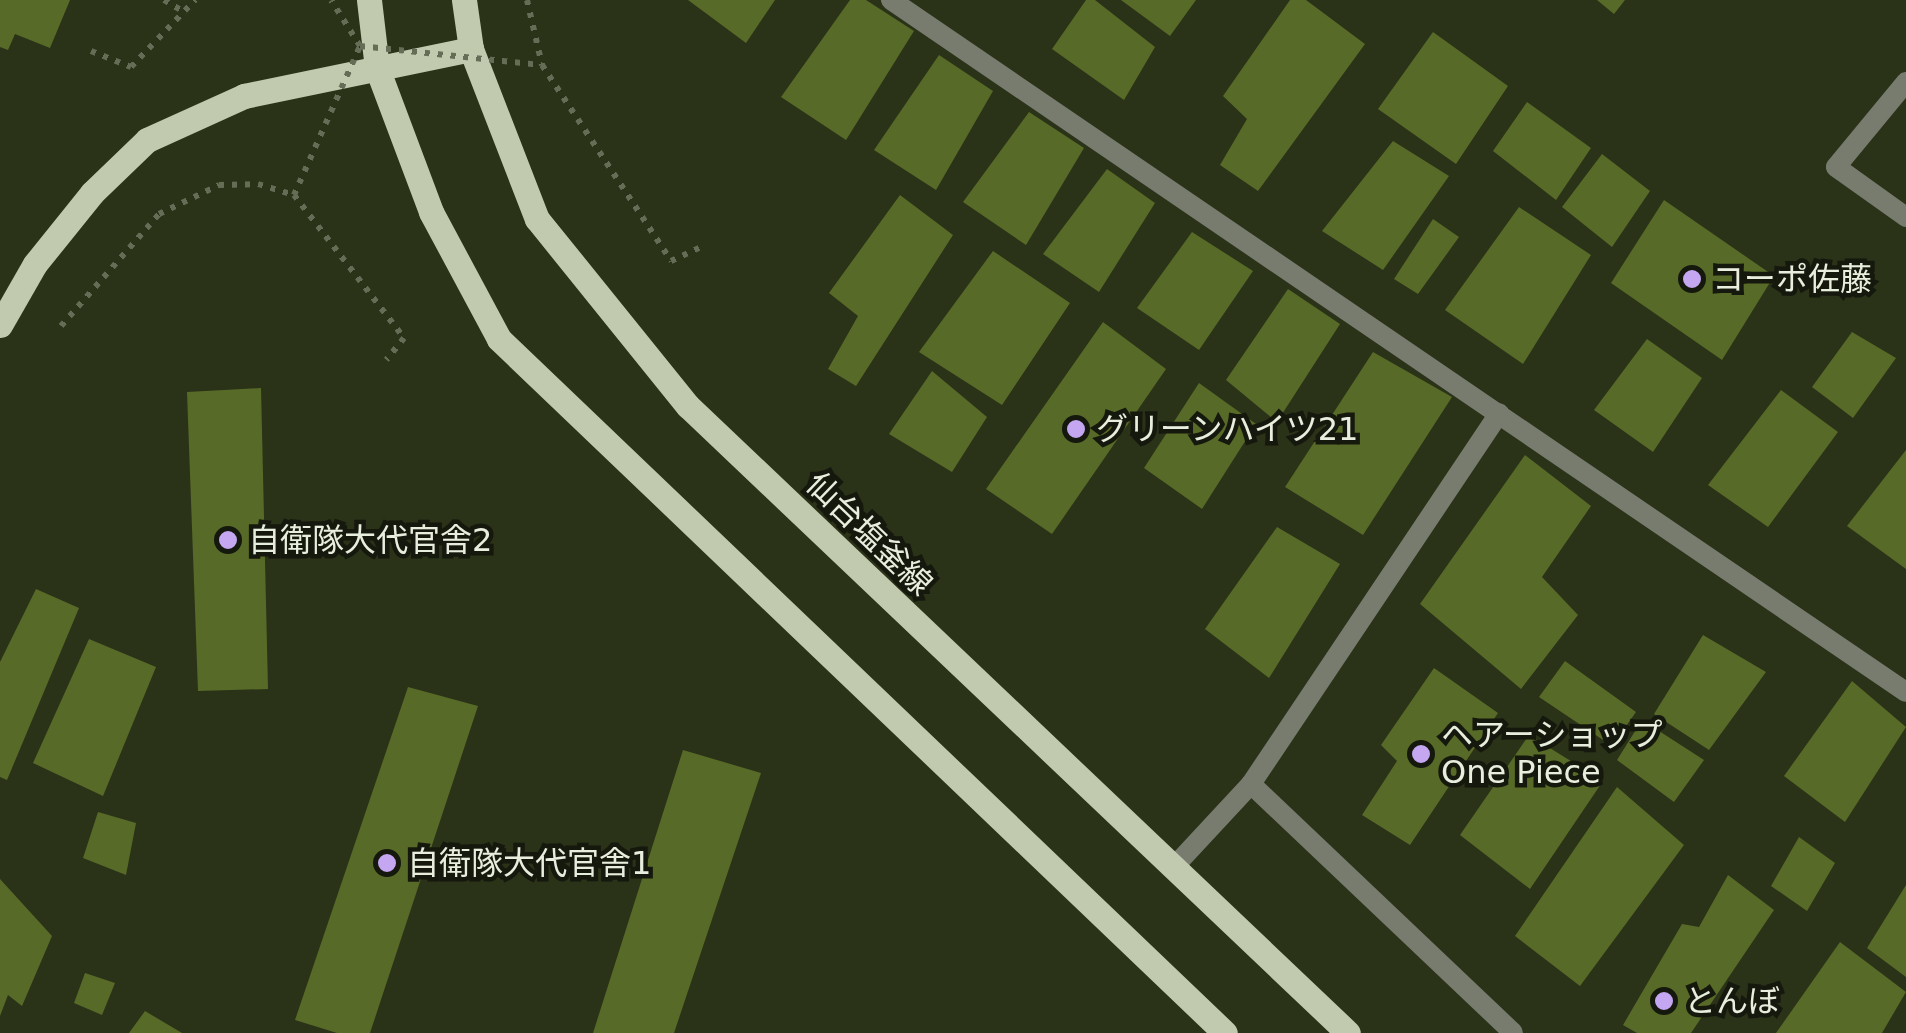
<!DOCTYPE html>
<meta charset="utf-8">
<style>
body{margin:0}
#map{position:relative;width:1906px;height:1033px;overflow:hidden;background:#2a3218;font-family:"DejaVu Sans","Noto Sans JP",sans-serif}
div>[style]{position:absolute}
.building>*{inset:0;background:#586a27}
.path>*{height:6px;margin-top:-3px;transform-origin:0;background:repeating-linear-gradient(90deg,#666d56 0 5px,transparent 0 13px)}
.service>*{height:20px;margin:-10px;padding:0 10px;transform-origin:10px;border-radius:10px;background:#787c6f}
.minor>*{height:20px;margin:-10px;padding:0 10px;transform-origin:10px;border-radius:10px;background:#787c6f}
.primary>*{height:25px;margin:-12.5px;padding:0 12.5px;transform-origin:12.5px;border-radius:12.5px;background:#c1caaf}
.path-bridge>*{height:6px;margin-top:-3px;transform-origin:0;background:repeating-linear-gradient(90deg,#666d56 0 5px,transparent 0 13px)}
.dots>*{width:28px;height:28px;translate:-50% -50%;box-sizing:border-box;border:5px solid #15180d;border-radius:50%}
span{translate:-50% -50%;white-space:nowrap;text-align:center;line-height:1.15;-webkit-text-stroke:9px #15180d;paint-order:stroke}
.poi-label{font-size:32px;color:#e8eede}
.left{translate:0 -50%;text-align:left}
.street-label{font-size:32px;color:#e8eede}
</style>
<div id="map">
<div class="building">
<div style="clip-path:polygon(0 0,70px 0,50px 48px,15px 34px,8px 50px,0 47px)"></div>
<div style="clip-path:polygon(688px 0,775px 0,746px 43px)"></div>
<div style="clip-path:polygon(850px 0,866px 0,914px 31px,846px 140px,781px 97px)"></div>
<div style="clip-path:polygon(1086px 0,1095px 0,1155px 47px,1124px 100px,1052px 49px)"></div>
<div style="clip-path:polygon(1121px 0,1196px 0,1170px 36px)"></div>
<div style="clip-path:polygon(1290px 0,1306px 0,1365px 44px,1258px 191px,1220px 165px,1247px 119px,1223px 96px)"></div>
<div style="clip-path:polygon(1597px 0,1625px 0,1614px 14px)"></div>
<div style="clip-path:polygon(1433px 32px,1508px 86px,1456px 164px,1378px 109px)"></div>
<div style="clip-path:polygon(939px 55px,993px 91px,936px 190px,874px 150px)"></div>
<div style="clip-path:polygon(1527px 102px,1591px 148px,1556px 200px,1493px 151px)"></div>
<div style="clip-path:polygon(1029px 112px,1084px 148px,1026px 245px,963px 202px)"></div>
<div style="clip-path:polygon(1393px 141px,1449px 176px,1383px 270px,1322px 231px)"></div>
<div style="clip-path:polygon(1602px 154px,1650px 191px,1612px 247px,1562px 207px)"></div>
<div style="clip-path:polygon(1107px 169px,1155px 203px,1099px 292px,1043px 254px)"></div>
<div style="clip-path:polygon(900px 195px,953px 235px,856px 386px,828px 369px,858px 316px,829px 293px)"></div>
<div style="clip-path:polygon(1664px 200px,1774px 276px,1722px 360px,1611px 283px)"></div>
<div style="clip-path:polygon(1519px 207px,1591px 255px,1523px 364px,1445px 310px)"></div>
<div style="clip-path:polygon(1433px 219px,1459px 237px,1418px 294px,1394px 279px)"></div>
<div style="clip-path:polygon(1192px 232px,1253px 271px,1199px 350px,1137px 308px)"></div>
<div style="clip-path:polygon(993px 251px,1070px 303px,1002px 405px,919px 352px)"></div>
<div style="clip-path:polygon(1288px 289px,1340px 324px,1277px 422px,1226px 380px)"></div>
<div style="clip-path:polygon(1103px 322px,1166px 369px,1052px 534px,986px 489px)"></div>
<div style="clip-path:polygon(1852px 332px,1896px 358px,1853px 418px,1812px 387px)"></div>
<div style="clip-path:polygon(1647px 339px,1702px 378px,1653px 452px,1594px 410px)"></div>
<div style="clip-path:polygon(1373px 352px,1452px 397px,1363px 535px,1285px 487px)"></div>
<div style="clip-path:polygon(932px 371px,987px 417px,952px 472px,889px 434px)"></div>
<div style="clip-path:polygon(1199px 383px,1256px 424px,1202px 509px,1144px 468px)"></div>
<div style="clip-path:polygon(261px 388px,268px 689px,198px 691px,187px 392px)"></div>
<div style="clip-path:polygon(1781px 390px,1838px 432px,1768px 527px,1708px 485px)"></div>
<div style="clip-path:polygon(1906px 450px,1906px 569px,1847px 526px)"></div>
<div style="clip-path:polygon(1525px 455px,1591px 506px,1542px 577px,1578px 615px,1521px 689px,1420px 604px)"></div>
<div style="clip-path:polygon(1277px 527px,1340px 564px,1269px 678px,1205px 629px)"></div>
<div style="clip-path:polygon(36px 589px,79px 608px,7px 780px,0 777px,0 662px)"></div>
<div style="clip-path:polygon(1703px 635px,1766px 672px,1709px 750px,1654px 714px)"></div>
<div style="clip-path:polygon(89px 639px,156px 667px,103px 796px,33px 763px)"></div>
<div style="clip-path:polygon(1565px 661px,1636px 712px,1612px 746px,1539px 697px)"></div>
<div style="clip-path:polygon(1434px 668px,1498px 713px,1410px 845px,1362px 815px,1397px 761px,1381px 745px)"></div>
<div style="clip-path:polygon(1852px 681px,1906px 727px,1845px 822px,1784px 776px)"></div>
<div style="clip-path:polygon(408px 687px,478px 706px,370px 1033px,337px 1033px,295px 1020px)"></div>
<div style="clip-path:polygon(1642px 720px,1704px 760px,1674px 802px,1617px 760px)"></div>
<div style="clip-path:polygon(1529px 735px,1603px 781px,1530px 889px,1460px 835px)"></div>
<div style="clip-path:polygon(683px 750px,761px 773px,674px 1033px,593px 1033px)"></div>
<div style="clip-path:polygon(1617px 787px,1684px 845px,1580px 986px,1515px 936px)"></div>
<div style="clip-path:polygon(98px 812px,136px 823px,126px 875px,83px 858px)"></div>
<div style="clip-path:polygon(1799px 837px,1835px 863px,1807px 911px,1771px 886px)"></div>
<div style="clip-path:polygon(1728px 875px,1774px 910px,1691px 1033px,1637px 1033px,1623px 1025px,1682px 924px,1699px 927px)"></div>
<div style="clip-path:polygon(0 879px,52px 936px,22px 1006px,8px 995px,0 1016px)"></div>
<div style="clip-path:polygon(1906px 885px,1906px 977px,1867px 948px)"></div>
<div style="clip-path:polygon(1840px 942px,1906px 992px,1882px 1033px,1776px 1033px)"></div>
<div style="clip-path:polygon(85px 973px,115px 983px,102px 1015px,74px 1003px)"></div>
<div style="clip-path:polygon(145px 1011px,182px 1033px,129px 1033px)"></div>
</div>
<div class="path">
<div style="left:164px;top:0;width:26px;rotate:31deg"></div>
<div style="left:527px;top:0;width:67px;rotate:77deg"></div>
<div style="left:542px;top:65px;width:235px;rotate:56.6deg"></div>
<div style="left:671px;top:261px;width:31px;rotate:-25deg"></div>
<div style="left:91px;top:51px;width:43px;rotate:21.8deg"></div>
<div style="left:131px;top:67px;width:93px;rotate:-46.3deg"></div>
<div style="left:61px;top:326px;width:149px;rotate:-48.8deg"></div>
<div style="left:159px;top:214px;width:67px;rotate:-25.8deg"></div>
<div style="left:219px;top:185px;width:39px;rotate:-1deg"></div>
<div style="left:258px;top:184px;width:38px;rotate:17deg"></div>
<div style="left:294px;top:195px;width:180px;rotate:52.4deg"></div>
<div style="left:404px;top:338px;width:28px;rotate:129deg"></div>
</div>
<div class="service">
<div style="left:1906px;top:82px;width:110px;rotate:129.5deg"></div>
<div style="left:1836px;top:167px;width:86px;rotate:35.5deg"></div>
</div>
<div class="minor">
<div style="left:891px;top:0;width:1228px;rotate:34.29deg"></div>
<div style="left:1251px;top:784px;width:361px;rotate:43.5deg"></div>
<div style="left:1172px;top:869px;width:116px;rotate:-47.1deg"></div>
<div style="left:1251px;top:784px;width:446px;rotate:-56.2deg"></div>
</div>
<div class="primary">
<div style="left:369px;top:0;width:68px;rotate:83.3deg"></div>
<div style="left:377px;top:68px;width:154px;rotate:69.4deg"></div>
<div style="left:431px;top:212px;width:144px;rotate:61.8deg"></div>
<div style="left:499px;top:339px;width:1004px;rotate:43.71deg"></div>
<div style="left:464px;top:0;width:49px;rotate:81.9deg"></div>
<div style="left:471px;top:49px;width:182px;rotate:68.8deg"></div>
<div style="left:537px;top:219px;width:240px;rotate:51.1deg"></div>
<div style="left:688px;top:406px;width:910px;rotate:43.53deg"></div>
<div style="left:0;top:325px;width:70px;rotate:-60.2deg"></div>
<div style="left:35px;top:264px;width:91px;rotate:-51.2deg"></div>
<div style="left:92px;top:193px;width:76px;rotate:-43.9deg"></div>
<div style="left:147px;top:140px;width:107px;rotate:-24.4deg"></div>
<div style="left:244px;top:96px;width:232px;rotate:-11.7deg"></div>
</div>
<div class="path-bridge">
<div style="left:360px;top:46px;width:183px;rotate:6deg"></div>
<div style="left:294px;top:195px;width:163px;rotate:-66.1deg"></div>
<div style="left:360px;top:46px;width:54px;rotate:-122.2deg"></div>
</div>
<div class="dots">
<div style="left:1692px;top:279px;background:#c5a7f1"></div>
<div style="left:1076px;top:429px;background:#c5a7f1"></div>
<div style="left:228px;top:540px;background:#c5a7f1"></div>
<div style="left:1421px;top:754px;background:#c5a7f1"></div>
<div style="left:387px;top:863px;background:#c5a7f1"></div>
<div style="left:1664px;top:1001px;background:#c5a7f1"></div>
</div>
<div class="poi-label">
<span class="left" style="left:1712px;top:279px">コーポ佐藤</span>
<span class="left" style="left:1096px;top:429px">グリーンハイツ21</span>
<span class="left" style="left:248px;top:540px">自衛隊大代官舎2</span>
<span class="left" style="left:1441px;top:754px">ヘアーショップ<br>One Piece</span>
<span class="left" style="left:407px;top:863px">自衛隊大代官舎1</span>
<span class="left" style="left:1684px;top:1001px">とんぼ</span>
</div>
<div class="street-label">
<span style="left:869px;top:534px;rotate:44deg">仙台塩釜線</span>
</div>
</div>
